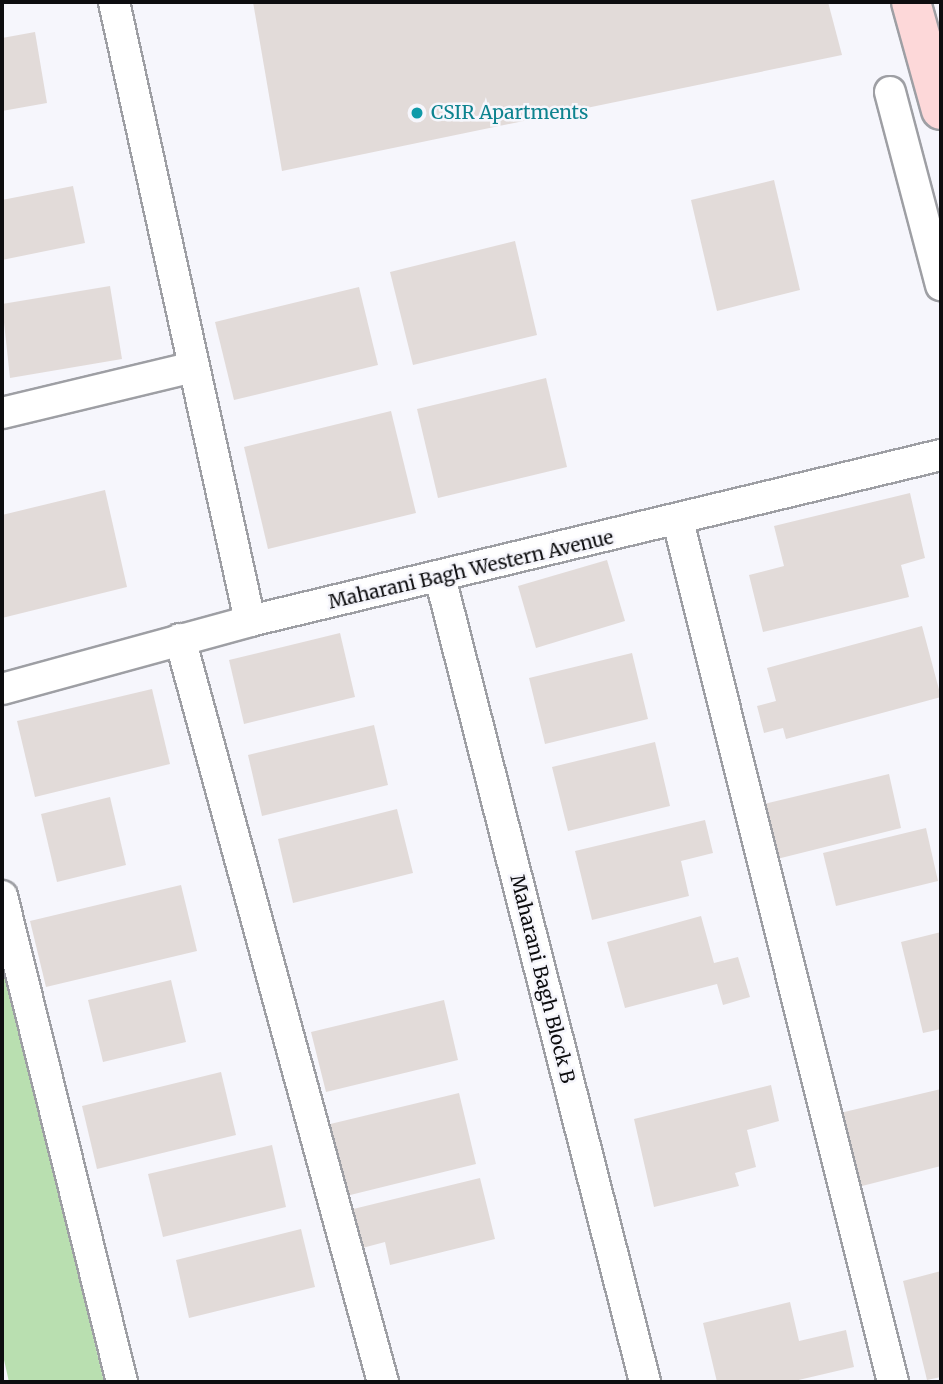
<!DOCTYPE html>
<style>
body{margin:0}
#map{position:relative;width:943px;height:1384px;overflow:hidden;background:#f6f6fc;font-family:Merriweather,serif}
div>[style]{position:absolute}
.green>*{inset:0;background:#b9dfb0}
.building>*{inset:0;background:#e2dbd9}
.roads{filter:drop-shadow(2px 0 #9e9fa4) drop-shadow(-2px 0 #9e9fa4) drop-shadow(0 2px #9e9fa4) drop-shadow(0 -2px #9e9fa4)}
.minor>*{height:30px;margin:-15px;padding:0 15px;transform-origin:15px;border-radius:15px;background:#fff}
.primary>*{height:38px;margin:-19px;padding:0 19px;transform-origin:19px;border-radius:19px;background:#fdd8d9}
.dots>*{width:19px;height:19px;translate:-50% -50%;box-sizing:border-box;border:4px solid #f6f6fc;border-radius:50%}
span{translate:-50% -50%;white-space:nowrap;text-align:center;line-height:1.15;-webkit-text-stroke:5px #f6f6fc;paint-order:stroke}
.culture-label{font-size:19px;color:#0d838f}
.left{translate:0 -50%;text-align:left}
.street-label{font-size:19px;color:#0d0d0f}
.frame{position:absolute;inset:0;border:4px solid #0d0d0f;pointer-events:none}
</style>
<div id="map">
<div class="green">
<div style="clip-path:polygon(2px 955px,104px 1382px,9px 1382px,2px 1351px)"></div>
</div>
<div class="building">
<div style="clip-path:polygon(253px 2px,828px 2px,842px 55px,282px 171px)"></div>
<div style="clip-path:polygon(35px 32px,47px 103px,2px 111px,2px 38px)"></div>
<div style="clip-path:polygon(774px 180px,800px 290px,717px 311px,691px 200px)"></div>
<div style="clip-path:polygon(73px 186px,85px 243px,2px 260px,2px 200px)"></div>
<div style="clip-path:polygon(515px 241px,537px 335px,413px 365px,390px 272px)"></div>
<div style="clip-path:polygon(110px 286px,122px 359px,10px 378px,2px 304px)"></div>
<div style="clip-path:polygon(359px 287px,378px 365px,234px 400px,215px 322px)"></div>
<div style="clip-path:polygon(546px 378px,567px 467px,438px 498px,417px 409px)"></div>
<div style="clip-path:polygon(391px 411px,416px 513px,268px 549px,244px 447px)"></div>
<div style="clip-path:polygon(105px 490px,127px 587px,2px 618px,2px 515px)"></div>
<div style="clip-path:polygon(910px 493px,925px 558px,901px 565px,909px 597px,763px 632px,749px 575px,784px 566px,774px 526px)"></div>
<div style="clip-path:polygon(607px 560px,625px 621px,536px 648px,518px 586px)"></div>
<div style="clip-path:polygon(922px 626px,941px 697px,786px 739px,783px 728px,764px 733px,757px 706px,776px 701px,767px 668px)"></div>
<div style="clip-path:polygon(340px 633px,355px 697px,244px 724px,229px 660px)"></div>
<div style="clip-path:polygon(632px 653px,648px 719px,545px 744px,529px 678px)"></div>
<div style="clip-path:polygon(152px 689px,170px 764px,35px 797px,17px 721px)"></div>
<div style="clip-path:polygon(374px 725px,388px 785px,262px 816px,248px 755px)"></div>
<div style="clip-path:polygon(655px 742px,670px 806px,568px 831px,552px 767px)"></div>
<div style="clip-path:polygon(889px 774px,901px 828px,777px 859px,764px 804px)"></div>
<div style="clip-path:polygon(110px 797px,126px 865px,57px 882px,41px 814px)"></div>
<div style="clip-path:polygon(397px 809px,413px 873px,293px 903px,278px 839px)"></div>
<div style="clip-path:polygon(705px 820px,713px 853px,681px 861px,689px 896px,592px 920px,575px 851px)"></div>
<div style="clip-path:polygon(926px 828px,938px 881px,836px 906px,823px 853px)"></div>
<div style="clip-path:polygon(181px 885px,197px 951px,46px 987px,30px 921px)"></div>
<div style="clip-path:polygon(701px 916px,714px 963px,738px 957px,750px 997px,723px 1005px,717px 984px,625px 1008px,607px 942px)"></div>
<div style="clip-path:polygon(941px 932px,941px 1029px,923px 1033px,901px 942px)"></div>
<div style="clip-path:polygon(171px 980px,186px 1042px,103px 1062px,88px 1000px)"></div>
<div style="clip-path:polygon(444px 1000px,458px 1060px,326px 1092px,311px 1032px)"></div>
<div style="clip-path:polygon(221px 1072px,236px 1135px,97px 1169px,82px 1106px)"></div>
<div style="clip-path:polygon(771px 1085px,779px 1121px,747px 1130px,756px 1167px,735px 1173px,739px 1186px,654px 1207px,634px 1119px)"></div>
<div style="clip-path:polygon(941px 1089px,941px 1166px,858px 1187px,840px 1113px)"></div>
<div style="clip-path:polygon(459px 1093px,476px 1164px,338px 1198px,322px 1126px)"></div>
<div style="clip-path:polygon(272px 1145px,286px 1207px,163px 1237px,148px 1174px)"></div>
<div style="clip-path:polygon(480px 1178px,495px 1239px,390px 1265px,385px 1242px,351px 1251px,341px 1212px)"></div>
<div style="clip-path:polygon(301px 1229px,315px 1287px,189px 1318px,176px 1260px)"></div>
<div style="clip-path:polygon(941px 1271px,941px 1377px,927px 1380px,903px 1281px)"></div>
<div style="clip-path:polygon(790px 1302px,799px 1341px,846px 1330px,854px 1367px,790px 1382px,717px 1382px,703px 1323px)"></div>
</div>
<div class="roads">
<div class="minor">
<div style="left:114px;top:2px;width:634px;rotate:77.61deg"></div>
<div style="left:890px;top:92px;width:200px;rotate:75.2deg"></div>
<div style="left:2px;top:413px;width:196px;rotate:-13.5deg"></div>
<div style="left:678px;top:521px;width:887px;rotate:75.98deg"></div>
<div style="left:440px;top:577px;width:831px;rotate:75.71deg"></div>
<div style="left:180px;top:639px;width:770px;rotate:74.72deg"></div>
<div style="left:2px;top:689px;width:257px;rotate:-15.3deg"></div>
<div style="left:250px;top:621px;width:711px;rotate:-13.51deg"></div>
<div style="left:2px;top:896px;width:501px;rotate:76.13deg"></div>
</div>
<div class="primary">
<div style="left:911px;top:2px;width:112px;rotate:74.5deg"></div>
</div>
</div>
<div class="dots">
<div style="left:417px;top:113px;background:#0f9aa8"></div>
</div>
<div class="culture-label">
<span class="left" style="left:431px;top:113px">CSIR Apartments</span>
</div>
<div class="street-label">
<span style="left:471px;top:570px;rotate:-13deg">Maharani Bagh Western Avenue</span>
<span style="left:542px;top:979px;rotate:76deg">Maharani Bagh Block B</span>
</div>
<div class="frame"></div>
</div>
